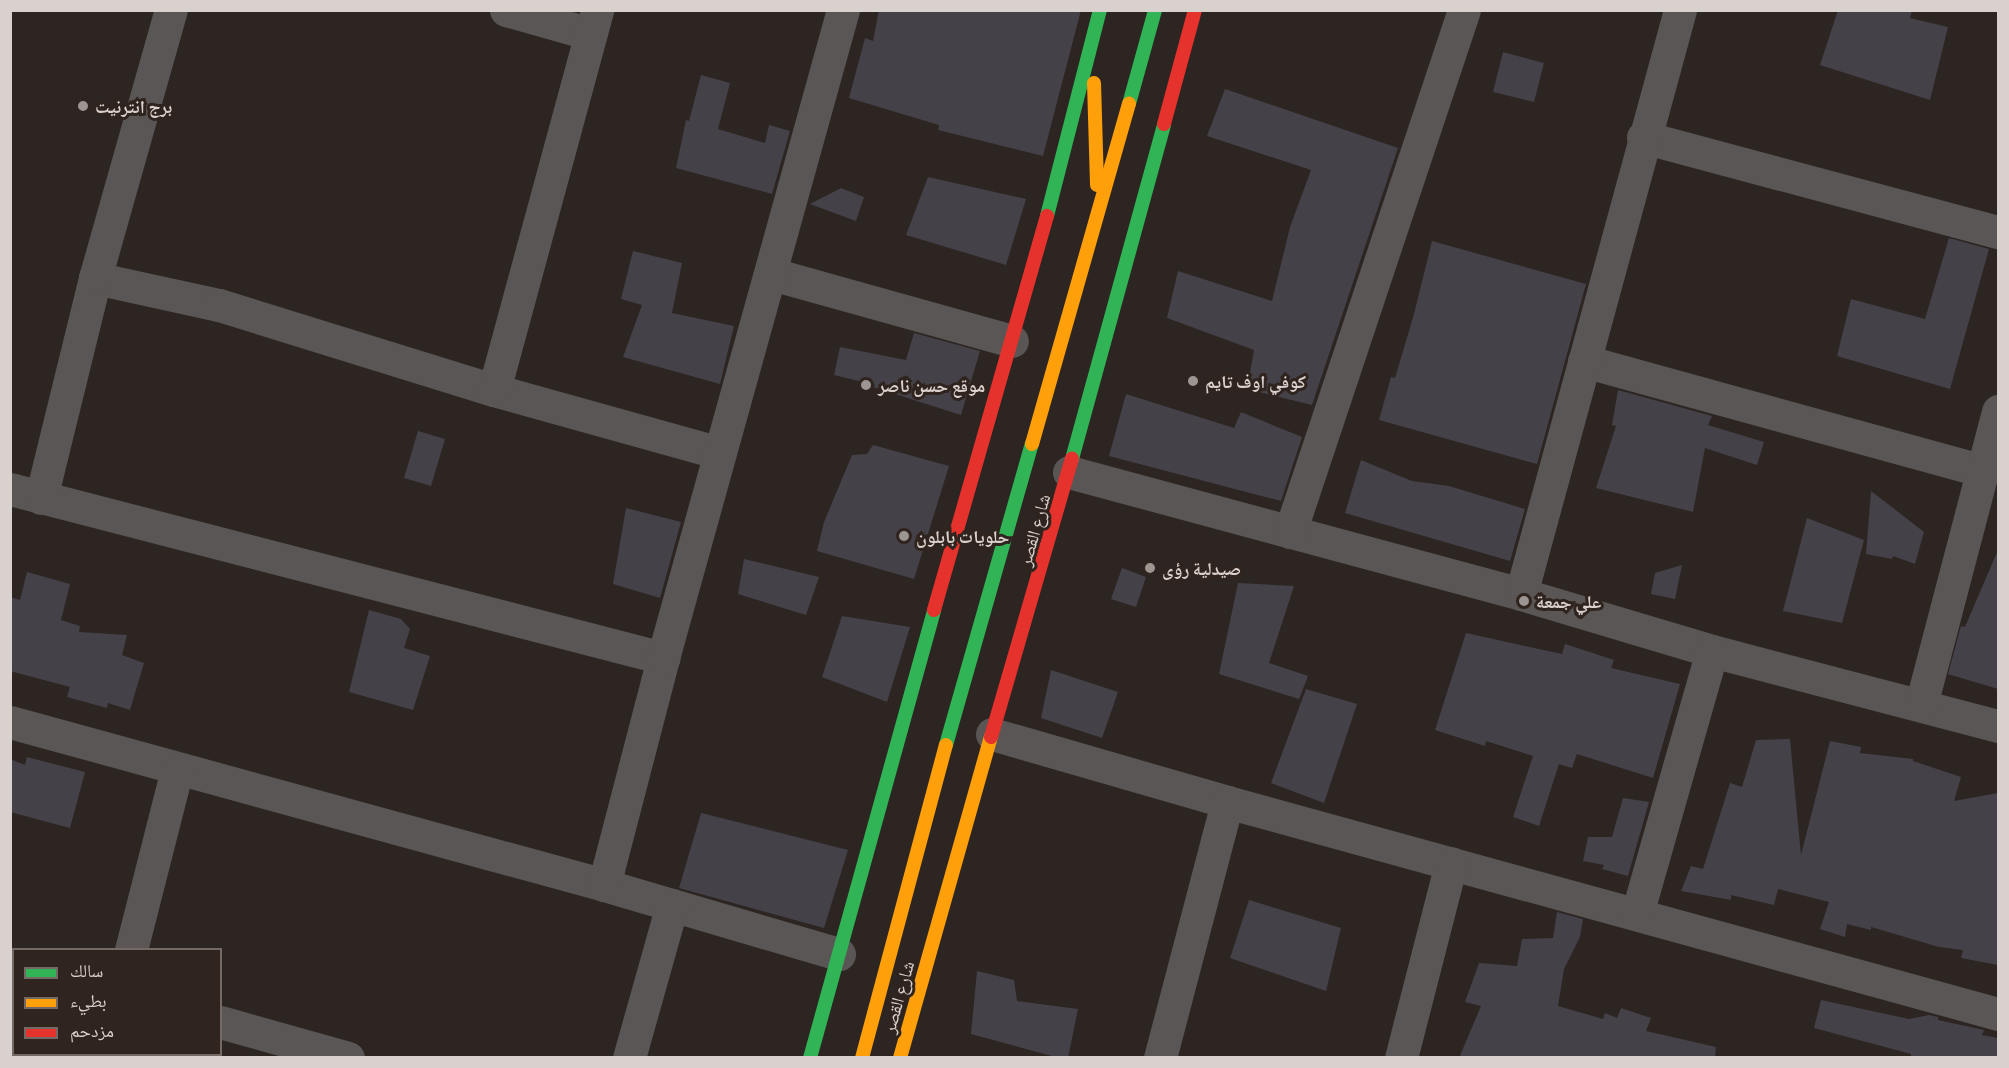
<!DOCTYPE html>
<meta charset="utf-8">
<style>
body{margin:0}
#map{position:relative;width:2009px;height:1068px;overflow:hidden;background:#2c2522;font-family:Manrope,"Noto Naskh Arabic",sans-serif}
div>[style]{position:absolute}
.building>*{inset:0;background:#444149}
.street>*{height:33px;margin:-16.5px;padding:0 16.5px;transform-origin:16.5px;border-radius:16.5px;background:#5a5655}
.fast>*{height:14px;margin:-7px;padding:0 7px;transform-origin:7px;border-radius:7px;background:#30b455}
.slow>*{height:14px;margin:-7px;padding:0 7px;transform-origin:7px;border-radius:7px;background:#ff9f0a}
.jam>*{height:14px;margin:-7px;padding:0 7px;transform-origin:7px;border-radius:7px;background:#e5322d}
.dots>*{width:16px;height:16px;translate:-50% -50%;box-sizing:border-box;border:3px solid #30241e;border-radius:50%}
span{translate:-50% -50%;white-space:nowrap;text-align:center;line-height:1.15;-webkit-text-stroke:6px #30241e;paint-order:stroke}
.poi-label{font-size:18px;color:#d9d1cd;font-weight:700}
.left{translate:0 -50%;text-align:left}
.street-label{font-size:18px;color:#d9d1cd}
.frame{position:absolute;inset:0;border:12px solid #d9d1cd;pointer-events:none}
.legend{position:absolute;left:12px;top:948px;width:210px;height:108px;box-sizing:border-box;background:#30241e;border:2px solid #746964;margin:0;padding:8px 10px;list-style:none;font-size:18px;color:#d9d1cd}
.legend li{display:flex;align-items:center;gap:12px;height:30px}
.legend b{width:30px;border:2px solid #746964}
</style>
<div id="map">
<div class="building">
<div style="clip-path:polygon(879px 10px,1081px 10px,1043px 156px,938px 130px,939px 125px,849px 98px,865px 38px,873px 41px)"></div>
<div style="clip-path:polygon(1838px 10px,1912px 10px,1910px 18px,1948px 27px,1930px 100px,1820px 65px)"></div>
<div style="clip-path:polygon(1503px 52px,1544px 63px,1534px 102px,1493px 92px)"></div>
<div style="clip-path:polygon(701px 75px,730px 83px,718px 129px,765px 143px,769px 125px,790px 131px,772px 194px,676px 168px,686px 120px,689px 121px)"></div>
<div style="clip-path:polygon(1225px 89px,1398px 148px,1312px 405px,1247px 389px,1254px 350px,1167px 318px,1178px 271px,1272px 301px,1290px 227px,1311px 170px,1207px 136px)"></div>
<div style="clip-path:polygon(928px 177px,1026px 199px,1006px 265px,906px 235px)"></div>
<div style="clip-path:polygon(841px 188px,864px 197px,856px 221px,810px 204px)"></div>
<div style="clip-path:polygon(1949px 238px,1989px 249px,1950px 389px,1837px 356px,1851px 299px,1925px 319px)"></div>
<div style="clip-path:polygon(1432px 241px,1586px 284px,1537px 464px,1379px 420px,1391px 377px,1395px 378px,1414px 314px)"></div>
<div style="clip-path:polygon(633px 251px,682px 263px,672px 313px,734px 326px,720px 384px,623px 357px,642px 305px,621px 299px)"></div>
<div style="clip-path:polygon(914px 333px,980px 351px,961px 415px,873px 387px,875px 385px,834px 375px,840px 347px,906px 360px)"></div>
<div style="clip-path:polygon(1618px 390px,1712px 416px,1708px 425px,1764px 442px,1757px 465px,1705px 448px,1693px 512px,1596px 488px,1616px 426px,1612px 425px)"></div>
<div style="clip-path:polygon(1126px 394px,1234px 428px,1241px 412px,1302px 437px,1281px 501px,1109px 456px)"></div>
<div style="clip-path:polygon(418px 431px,445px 439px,431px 486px,404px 478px)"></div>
<div style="clip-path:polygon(873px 445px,949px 466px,914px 579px,817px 551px,824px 522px,852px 455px,867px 454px)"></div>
<div style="clip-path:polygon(1361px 460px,1412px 481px,1449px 486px,1525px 509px,1510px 561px,1345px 513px)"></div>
<div style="clip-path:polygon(1871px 491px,1924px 532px,1915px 564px,1893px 556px,1892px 559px,1866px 554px)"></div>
<div style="clip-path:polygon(626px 508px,681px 522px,660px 598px,613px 584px)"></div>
<div style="clip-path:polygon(1807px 518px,1864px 540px,1842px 623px,1783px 611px)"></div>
<div style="clip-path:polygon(1998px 550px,1998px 689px,1948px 674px,1961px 626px,1965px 627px)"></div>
<div style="clip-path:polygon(744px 559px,819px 577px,806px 615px,738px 594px)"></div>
<div style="clip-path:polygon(1682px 565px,1675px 599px,1651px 594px,1655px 573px)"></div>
<div style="clip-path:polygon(1122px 568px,1146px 577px,1136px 607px,1111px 599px)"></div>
<div style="clip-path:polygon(27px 572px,70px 584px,61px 620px,80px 626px,79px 632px,127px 635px,122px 655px,144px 663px,130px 710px,108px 703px,107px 708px,67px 697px,70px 687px,10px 671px,10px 597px,20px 600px)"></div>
<div style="clip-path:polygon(1238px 583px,1294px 586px,1269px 663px,1308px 676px,1299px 699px,1219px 674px)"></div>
<div style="clip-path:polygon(369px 610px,401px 619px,410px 629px,404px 648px,430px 656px,413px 710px,349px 692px)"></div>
<div style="clip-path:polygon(842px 616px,910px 627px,887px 702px,822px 677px)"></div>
<div style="clip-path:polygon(1466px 633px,1562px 654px,1565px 644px,1614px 660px,1611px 668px,1680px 684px,1653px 778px,1577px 754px,1572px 768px,1559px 764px,1539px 826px,1513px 817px,1533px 756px,1486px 741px,1485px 746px,1435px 730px)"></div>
<div style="clip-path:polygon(1051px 670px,1118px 692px,1102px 738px,1041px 718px)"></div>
<div style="clip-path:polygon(1306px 689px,1357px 704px,1324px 803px,1271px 783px)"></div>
<div style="clip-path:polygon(1790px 739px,1801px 855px,1830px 741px,1861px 747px,1860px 753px,1913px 759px,1913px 761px,1961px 777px,1954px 801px,1998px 793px,1998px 965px,1961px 958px,1963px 950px,1939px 947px,1871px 927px,1871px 930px,1847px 924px,1845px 937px,1820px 929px,1829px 902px,1778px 889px,1774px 905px,1731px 895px,1731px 900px,1681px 891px,1691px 866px,1703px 869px,1730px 783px,1742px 787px,1756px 740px)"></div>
<div style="clip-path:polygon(27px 757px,85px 772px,70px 828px,10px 812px,10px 759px,25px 765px)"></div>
<div style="clip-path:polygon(1623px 798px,1649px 802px,1628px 876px,1602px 869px,1604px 865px,1583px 861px,1588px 837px,1612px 837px)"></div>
<div style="clip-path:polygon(701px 813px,848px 850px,824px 928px,679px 888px)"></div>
<div style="clip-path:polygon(1249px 900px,1341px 928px,1326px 991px,1230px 958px)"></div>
<div style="clip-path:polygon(1557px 912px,1583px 919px,1580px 937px,1564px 969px,1558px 1006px,1603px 1019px,1605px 1013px,1617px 1018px,1621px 1008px,1651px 1018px,1646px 1031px,1716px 1047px,1715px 1058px,1459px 1058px,1481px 1006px,1465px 1002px,1479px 963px,1517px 966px,1522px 939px,1553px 938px)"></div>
<div style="clip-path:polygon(977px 971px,1014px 980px,1017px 1001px,1078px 1009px,1068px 1058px,1059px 1058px,971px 1034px)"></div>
<div style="clip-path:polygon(1821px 1000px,1909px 1019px,1929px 1015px,1938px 1017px,1938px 1020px,1984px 1030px,1982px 1035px,1998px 1038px,1998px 1058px,1911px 1058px,1911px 1054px,1814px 1028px)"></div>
</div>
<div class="street">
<div style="left:506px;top:10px;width:88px;rotate:15.8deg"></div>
<div style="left:1643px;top:137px;width:367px;rotate:15deg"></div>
<div style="left:772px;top:274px;width:249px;rotate:15.6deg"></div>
<div style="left:95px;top:278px;width:127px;rotate:12.3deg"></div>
<div style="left:219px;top:305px;width:288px;rotate:17.2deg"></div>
<div style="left:494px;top:390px;width:234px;rotate:15.6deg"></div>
<div style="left:1584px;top:361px;width:414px;rotate:15.4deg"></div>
<div style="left:494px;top:390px;width:394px;rotate:-74.8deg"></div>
<div style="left:1069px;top:472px;width:468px;rotate:15.1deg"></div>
<div style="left:1521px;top:594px;width:199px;rotate:16.6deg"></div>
<div style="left:1712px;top:651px;width:296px;rotate:14.7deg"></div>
<div style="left:10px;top:489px;width:675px;rotate:14.51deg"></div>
<div style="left:41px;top:498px;width:227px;rotate:-76.2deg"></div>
<div style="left:95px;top:278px;width:279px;rotate:-74.2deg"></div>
<div style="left:1290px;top:532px;width:550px;rotate:-71.57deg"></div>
<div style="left:1521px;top:594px;width:605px;rotate:-74.77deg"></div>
<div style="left:1921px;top:705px;width:304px;rotate:-75.3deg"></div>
<div style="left:10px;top:722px;width:616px;rotate:15.34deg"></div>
<div style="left:604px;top:885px;width:245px;rotate:16.4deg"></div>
<div style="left:992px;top:734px;width:245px;rotate:16.1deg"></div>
<div style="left:1227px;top:802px;width:800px;rotate:15.37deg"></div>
<div style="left:604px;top:885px;width:235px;rotate:-75.4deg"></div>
<div style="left:663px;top:658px;width:673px;rotate:-74.48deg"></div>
<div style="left:1637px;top:914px;width:273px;rotate:-74.1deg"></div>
<div style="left:131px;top:950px;width:186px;rotate:-75.7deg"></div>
<div style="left:220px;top:1022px;width:133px;rotate:15.7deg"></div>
<div style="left:103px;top:1058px;width:4px;rotate:-76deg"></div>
<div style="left:629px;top:1058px;width:159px;rotate:-74.3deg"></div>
<div style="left:1160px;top:1058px;width:265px;rotate:-75.3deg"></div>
<div style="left:1401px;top:1058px;width:201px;rotate:-75.6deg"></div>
</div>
<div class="fast">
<div style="left:1129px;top:104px;width:98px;rotate:-74.5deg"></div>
<div style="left:1047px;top:216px;width:213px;rotate:-75.6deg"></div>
<div style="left:1072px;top:459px;width:347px;rotate:-74.6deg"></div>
<div style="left:946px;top:745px;width:313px;rotate:-74.1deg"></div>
<div style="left:810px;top:1058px;width:465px;rotate:-74.5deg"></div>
</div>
<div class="slow">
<div style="left:1094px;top:83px;width:102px;rotate:88.3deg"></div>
<div style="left:1032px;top:444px;width:354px;rotate:-74.1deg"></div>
<div style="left:862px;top:1058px;width:324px;rotate:-75deg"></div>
<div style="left:900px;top:1058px;width:334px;rotate:-74.2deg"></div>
</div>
<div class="jam">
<div style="left:1164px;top:124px;width:118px;rotate:-74.8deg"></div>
<div style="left:934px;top:610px;width:410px;rotate:-74deg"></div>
<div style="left:991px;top:737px;width:290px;rotate:-73.8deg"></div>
</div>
<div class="dots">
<div style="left:83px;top:106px;background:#9c9591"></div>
<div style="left:1193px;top:381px;background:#9c9591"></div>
<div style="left:866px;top:385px;background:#9c9591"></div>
<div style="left:904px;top:536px;background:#9c9591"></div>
<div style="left:1150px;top:568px;background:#9c9591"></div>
<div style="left:1524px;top:601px;background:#9c9591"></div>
</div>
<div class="poi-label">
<span class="left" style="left:95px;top:106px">برج انترنيت</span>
<span class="left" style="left:1205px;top:381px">كوفي اوف تايم</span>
<span class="left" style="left:878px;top:385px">موقع حسن ناصر</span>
<span class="left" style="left:916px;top:536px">حلويات بابلون</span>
<span class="left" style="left:1162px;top:568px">صيدلية رؤى</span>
<span class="left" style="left:1536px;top:601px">علي جمعة</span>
</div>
<div class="street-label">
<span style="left:1034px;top:530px;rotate:-74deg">شارع القصر</span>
<span style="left:898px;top:997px;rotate:-74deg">شارع القصر</span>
</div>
<div class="frame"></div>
<ul class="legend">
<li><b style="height:8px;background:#30b455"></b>سالك</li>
<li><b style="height:8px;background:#ff9f0a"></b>بطيء</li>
<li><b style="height:8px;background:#e5322d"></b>مزدحم</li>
</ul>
</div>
